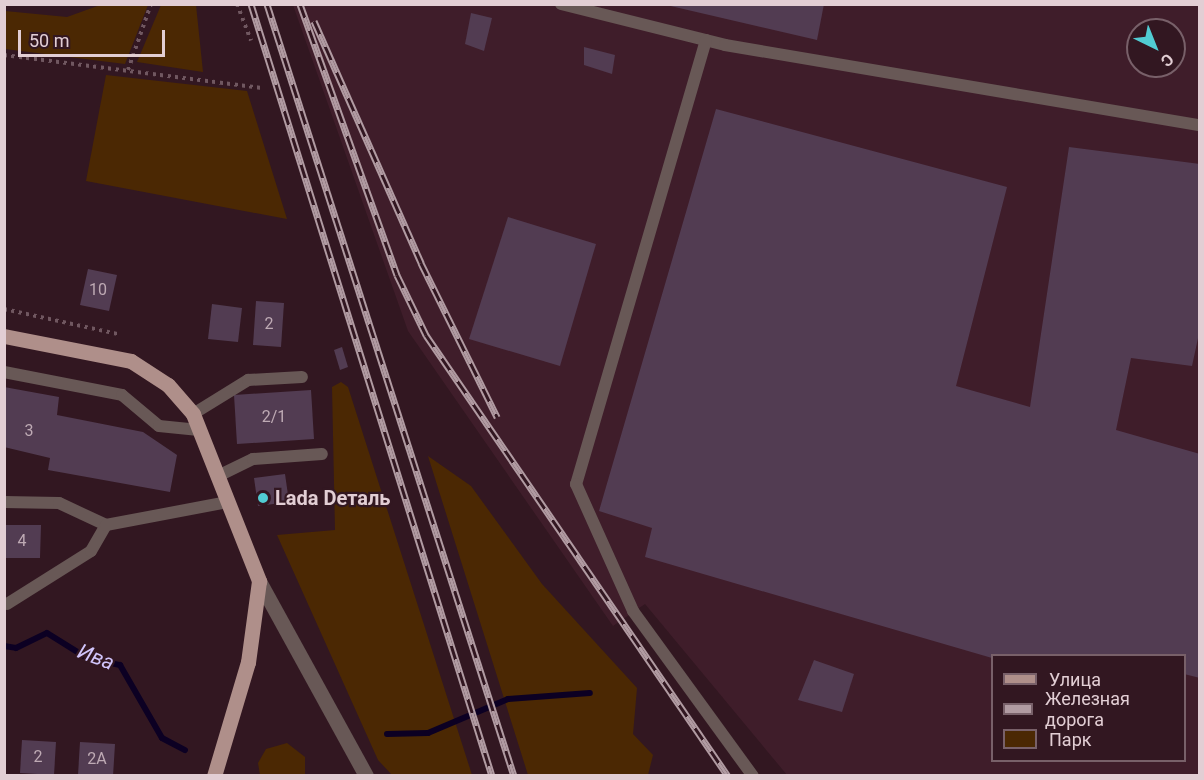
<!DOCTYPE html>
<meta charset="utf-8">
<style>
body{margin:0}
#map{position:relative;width:1204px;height:780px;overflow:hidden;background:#321721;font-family:Roboto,sans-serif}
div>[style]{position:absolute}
.built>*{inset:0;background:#3f1d2a}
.green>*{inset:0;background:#4b2803}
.stream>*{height:6px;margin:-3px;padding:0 3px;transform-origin:3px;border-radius:3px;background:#0c0023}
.building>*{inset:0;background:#523c52}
.path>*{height:4px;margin-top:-2px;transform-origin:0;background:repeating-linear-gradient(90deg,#705760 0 3px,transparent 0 7.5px)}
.lane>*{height:12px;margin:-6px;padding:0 6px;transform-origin:6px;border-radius:6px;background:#685856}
.street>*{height:15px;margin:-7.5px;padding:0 7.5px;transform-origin:7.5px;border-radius:7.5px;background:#685856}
.primary>*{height:15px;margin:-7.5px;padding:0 7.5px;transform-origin:7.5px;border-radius:7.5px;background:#af8f8a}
.rail>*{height:7px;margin-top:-3.5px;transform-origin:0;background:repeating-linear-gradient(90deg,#321721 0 14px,#b19ba2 0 28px);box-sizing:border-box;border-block:2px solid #b19ba2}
.dots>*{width:16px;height:16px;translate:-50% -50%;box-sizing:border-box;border:3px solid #321721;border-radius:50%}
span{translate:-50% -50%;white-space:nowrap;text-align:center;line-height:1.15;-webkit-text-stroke:4.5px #321721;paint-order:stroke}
.number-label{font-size:16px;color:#beaab4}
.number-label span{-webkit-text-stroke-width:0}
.poi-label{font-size:20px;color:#e2ced4;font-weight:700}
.left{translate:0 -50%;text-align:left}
.water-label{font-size:21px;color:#d1c5fb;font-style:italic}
.frame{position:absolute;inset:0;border:6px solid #e2ced4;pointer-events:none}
.legend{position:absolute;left:991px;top:654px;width:195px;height:108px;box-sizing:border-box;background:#321721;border:2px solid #786069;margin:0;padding:8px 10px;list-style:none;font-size:18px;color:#e2ced4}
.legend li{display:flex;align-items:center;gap:12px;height:30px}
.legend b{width:30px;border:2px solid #786069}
.north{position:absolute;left:1126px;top:18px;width:60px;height:60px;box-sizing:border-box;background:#321721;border:2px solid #786069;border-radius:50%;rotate:137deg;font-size:16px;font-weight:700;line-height:24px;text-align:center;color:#e2ced4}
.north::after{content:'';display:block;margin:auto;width:21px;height:27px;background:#51ccd3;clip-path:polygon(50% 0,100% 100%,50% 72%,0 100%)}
.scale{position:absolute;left:18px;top:30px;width:147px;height:27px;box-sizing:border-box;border:3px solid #e2ced4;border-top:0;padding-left:8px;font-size:18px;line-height:21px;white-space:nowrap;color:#e2ced4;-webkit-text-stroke:4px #321721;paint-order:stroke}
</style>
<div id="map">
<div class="built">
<div style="clip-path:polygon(evenodd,293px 5px,1199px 5px,1199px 775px,787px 775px,645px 604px,613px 626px,408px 331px,293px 5px,1138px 30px,1174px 30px,1174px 66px,1138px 66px,1138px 30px,293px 5px,992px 656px,1184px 656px,1184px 760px,992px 760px,992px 656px)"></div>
</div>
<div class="green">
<div style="clip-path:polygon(103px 4px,148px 5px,125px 64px,5px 49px,5px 11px,67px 17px)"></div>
<div style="clip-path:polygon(161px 5px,196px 5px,203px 72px,137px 62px)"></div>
<div style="clip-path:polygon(106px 75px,247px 91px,287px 219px,86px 181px)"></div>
<div style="clip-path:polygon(341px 382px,348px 387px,472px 775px,392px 775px,378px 760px,277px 535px,335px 530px,332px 387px)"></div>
<div style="clip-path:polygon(428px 456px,471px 486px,542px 584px,637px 688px,633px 734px,653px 755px,648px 775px,528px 775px)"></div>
<div style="clip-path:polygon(287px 743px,305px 757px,305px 775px,260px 775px,258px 763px,266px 749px)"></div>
</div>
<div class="stream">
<div style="left:4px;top:646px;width:12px;rotate:9deg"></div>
<div style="left:16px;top:648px;width:34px;rotate:-26deg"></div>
<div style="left:47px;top:633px;width:47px;rotate:32deg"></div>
<div style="left:87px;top:658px;width:34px;rotate:12deg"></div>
<div style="left:120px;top:665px;width:84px;rotate:60.1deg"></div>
<div style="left:162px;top:738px;width:26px;rotate:28deg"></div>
<div style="left:387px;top:734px;width:41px;rotate:-1.4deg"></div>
<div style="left:428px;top:733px;width:87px;rotate:-23deg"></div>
<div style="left:508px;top:699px;width:82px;rotate:-4.2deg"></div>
</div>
<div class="building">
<div style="clip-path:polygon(662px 4px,824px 4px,817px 40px)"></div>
<div style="clip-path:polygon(471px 13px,492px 18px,484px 51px,465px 44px)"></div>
<div style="clip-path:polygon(584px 47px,615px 55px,612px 74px,584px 65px)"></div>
<div style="clip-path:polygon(716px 109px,1007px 187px,956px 386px,1030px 407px,1069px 147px,1200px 164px,1200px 329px,1192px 366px,1131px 358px,1116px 430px,1200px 454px,1200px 678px,1184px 674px,1184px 656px,992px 658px,645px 557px,652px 528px,599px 511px)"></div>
<div style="clip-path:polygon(508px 217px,596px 244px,560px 366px,469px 339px)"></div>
<div style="clip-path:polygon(88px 269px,117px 275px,109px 311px,80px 305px)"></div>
<div style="clip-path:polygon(256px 301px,284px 303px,281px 347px,253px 345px)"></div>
<div style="clip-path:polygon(212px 304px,242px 308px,238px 342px,208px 339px)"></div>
<div style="clip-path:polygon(342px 347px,348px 367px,340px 370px,334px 350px)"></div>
<div style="clip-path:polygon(4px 387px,59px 397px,57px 415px,143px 432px,177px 455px,170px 492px,48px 470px,50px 458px,4px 447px)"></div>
<div style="clip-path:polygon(311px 390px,314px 439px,237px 444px,234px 395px)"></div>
<div style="clip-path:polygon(285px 474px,289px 502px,258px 506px,254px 478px)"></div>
<div style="clip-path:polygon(4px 525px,41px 525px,40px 558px,4px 558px)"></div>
<div style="clip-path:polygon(814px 660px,854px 674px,842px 712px,798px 700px)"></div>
<div style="clip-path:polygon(22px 740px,56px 742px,54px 775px,20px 773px)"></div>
<div style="clip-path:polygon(80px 742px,115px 744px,113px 776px,78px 775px)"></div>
</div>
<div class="path">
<div style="left:237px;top:4px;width:39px;rotate:69deg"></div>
<div style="left:4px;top:55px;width:260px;rotate:7.3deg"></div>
<div style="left:128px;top:70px;width:70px;rotate:-70.8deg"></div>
<div style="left:4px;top:309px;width:117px;rotate:12.4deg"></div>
</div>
<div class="lane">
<div style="left:561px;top:4px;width:169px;rotate:14deg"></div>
<div style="left:725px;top:45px;width:482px;rotate:9.6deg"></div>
<div style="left:706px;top:40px;width:463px;rotate:106.3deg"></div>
<div style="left:576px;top:484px;width:139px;rotate:65.8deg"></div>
<div style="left:633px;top:611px;width:204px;rotate:54deg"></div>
<div style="left:4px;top:372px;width:120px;rotate:11deg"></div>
<div style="left:122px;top:395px;width:48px;rotate:40deg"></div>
<div style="left:159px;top:426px;width:40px;rotate:5.7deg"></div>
<div style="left:193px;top:414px;width:65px;rotate:-31.7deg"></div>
<div style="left:248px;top:380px;width:54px;rotate:-3.2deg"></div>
<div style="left:218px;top:476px;width:39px;rotate:-26deg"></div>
<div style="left:253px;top:459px;width:69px;rotate:-4.1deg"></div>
<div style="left:4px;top:502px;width:55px;rotate:1deg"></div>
<div style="left:59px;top:503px;width:52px;rotate:25.1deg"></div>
<div style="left:7px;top:604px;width:99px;rotate:-32.2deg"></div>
<div style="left:91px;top:551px;width:30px;rotate:-60deg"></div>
<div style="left:106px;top:525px;width:124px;rotate:-10.7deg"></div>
</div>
<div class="street">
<div style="left:259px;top:581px;width:222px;rotate:61.2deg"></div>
</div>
<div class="primary">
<div style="left:4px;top:336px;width:129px;rotate:11.1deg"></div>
<div style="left:131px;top:361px;width:44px;rotate:33deg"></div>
<div style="left:168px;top:385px;width:38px;rotate:49deg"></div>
<div style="left:193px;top:414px;width:180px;rotate:68.4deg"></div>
<div style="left:259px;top:581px;width:82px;rotate:97.7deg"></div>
<div style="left:248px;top:662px;width:119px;rotate:106.6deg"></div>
</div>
<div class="rail">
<div style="left:251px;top:4px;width:809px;rotate:72.66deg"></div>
<div style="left:267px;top:4px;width:811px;rotate:72.26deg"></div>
<div style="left:300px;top:4px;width:288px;rotate:70.3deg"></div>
<div style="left:397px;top:275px;width:67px;rotate:64.2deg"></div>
<div style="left:426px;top:335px;width:534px;rotate:55.6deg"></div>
<div style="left:314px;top:21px;width:265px;rotate:66.1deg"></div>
<div style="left:421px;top:263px;width:172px;rotate:63.7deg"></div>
</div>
<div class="dots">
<div style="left:263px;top:498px;background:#51ccd3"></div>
</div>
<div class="number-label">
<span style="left:98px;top:290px">10</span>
<span style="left:269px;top:324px">2</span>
<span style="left:274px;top:417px">2/1</span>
<span style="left:29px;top:431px">3</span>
<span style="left:22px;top:541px">4</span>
<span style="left:38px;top:757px">2</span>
<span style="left:97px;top:759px">2А</span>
</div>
<div class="poi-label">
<span class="left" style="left:275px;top:498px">Lada Dеталь</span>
</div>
<div class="water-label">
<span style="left:96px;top:657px;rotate:21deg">Ива</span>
</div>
<div class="frame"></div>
<ul class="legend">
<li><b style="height:8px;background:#af8f8a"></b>Улица</li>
<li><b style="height:8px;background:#b19ba2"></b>Железная дорога</li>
<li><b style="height:16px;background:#4b2803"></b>Парк</li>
</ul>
<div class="north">С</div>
<div class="scale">50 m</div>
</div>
